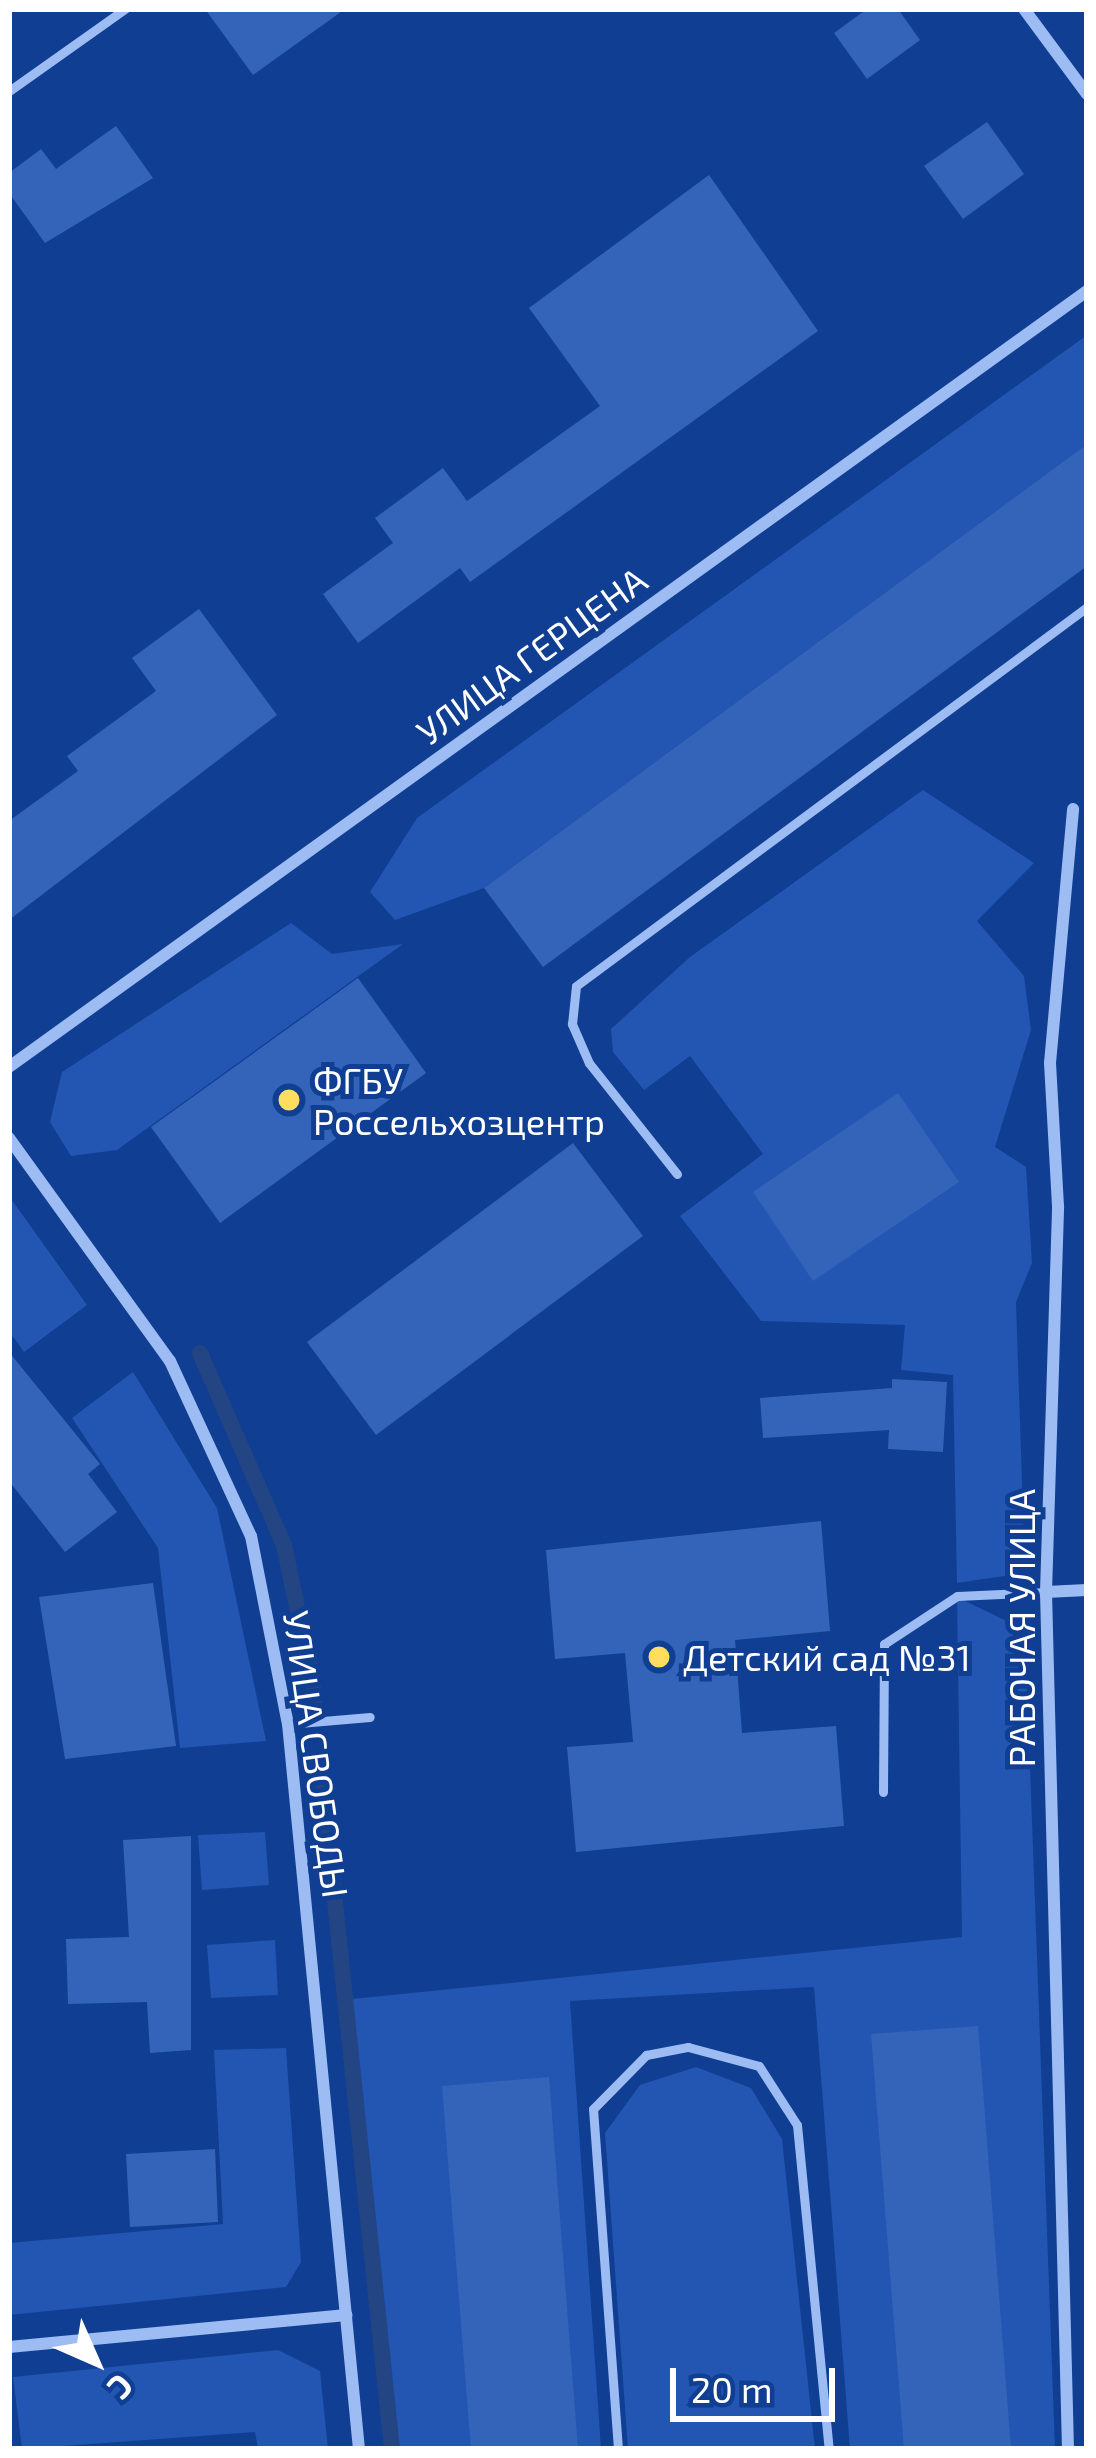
<!DOCTYPE html>
<meta charset="utf-8">
<style>
body{margin:0}
#map{position:relative;width:1096px;height:2458px;overflow:hidden;background:#103e92;font-family:"Exo 2",sans-serif}
div>[style]{position:absolute}
.green>*{inset:0;background:#2256b2}
.stream>*{height:16px;margin:-8px;padding:0 8px;transform-origin:8px;border-radius:8px;background:#234584}
.building>*{inset:0;background:#3464ba}
.service>*{height:9px;margin:-4.5px;padding:0 4.5px;transform-origin:4.5px;border-radius:4.5px;background:#9cbcf3}
.minor>*{height:12px;margin:-6px;padding:0 6px;transform-origin:6px;border-radius:6px;background:#9cbcf3}
.dots>*{width:33px;height:33px;translate:-50% -50%;box-sizing:border-box;border:6px solid #103e92;border-radius:50%}
span{translate:-50% -50%;white-space:nowrap;text-align:center;line-height:1.15;-webkit-text-stroke:10px #103e92;paint-order:stroke}
.street-label{font-size:36px;color:#fff}
.poi-label{font-size:36px;color:#fff}
.left{translate:0 -50%;text-align:left}
.frame{position:absolute;inset:0;border:12px solid #fff;pointer-events:none}
.north{position:absolute;left:36px;top:2302px;width:120px;height:120px;-webkit-text-stroke:9px #103e92;paint-order:stroke;rotate:135deg;font-size:33px;font-weight:700;line-height:48px;text-align:center;color:#fff}
.north::after{content:'';display:block;margin:auto;width:42px;height:54px;background:#fff;clip-path:polygon(50% 0,100% 100%,50% 72%,0 100%)}
.scale{position:absolute;left:670px;top:2368px;width:165px;height:54px;box-sizing:border-box;border:6px solid #fff;border-top:0;padding-left:15px;font-size:36px;line-height:42px;white-space:nowrap;color:#fff;-webkit-text-stroke:9px #103e92;paint-order:stroke}
</style>
<div id="map">
<div class="green">
<div style="clip-path:polygon(1087px 335px,1087px 444px,484px 888px,395px 920px,370px 892px,417px 818px)"></div>
<div style="clip-path:polygon(923px 790px,1034px 863px,977px 921px,1024px 976px,1031px 1030px,995px 1147px,1026px 1167px,1032px 1263px,1016px 1302px,1025px 1573px,957px 1583px,953px 1375px,901px 1370px,905px 1325px,761px 1321px,680px 1216px,763px 1154px,690px 1056px,644px 1090px,613px 1052px,611px 1029px,690px 957px)"></div>
<div style="clip-path:polygon(291px 923px,332px 954px,403px 944px,117px 1150px,71px 1156px,50px 1122px,62px 1072px)"></div>
<div style="clip-path:polygon(9px 1196px,87px 1305px,24px 1352px,9px 1331px)"></div>
<div style="clip-path:polygon(133px 1372px,217px 1508px,266px 1741px,180px 1748px,158px 1548px,72px 1418px)"></div>
<div style="clip-path:polygon(957px 1597px,1025px 1630px,1055px 2449px,850px 2449px,814px 1987px,570px 2001px,601px 2449px,399px 2449px,352px 1999px,962px 1937px)"></div>
<div style="clip-path:polygon(265px 1832px,269px 1885px,202px 1890px,198px 1835px)"></div>
<div style="clip-path:polygon(275px 1940px,278px 1995px,211px 1998px,207px 1945px)"></div>
<div style="clip-path:polygon(286px 2048px,301px 2262px,286px 2287px,9px 2315px,9px 2243px,223px 2224px,214px 2050px)"></div>
<div style="clip-path:polygon(696px 2067px,751px 2088px,782px 2139px,815px 2449px,628px 2449px,605px 2133px,640px 2085px)"></div>
<div style="clip-path:polygon(278px 2350px,320px 2371px,328px 2449px,258px 2449px,255px 2432px,22px 2449px,13px 2377px)"></div>
</div>
<div class="stream">
<div style="left:200px;top:1353px;width:210px;rotate:66.4deg"></div>
<div style="left:284px;top:1545px;width:156px;rotate:78.2deg"></div>
<div style="left:321px;top:1767px;width:686px;rotate:84.06deg"></div>
</div>
<div class="building">
<div style="clip-path:polygon(205px 9px,345px 9px,253px 75px)"></div>
<div style="clip-path:polygon(867px 9px,898px 9px,920px 40px,867px 79px,834px 33px)"></div>
<div style="clip-path:polygon(987px 122px,1024px 174px,963px 219px,924px 166px)"></div>
<div style="clip-path:polygon(116px 126px,153px 178px,45px 243px,9px 193px,9px 173px,41px 149px,56px 169px)"></div>
<div style="clip-path:polygon(709px 175px,818px 331px,470px 582px,460px 568px,358px 643px,323px 594px,393px 543px,375px 518px,443px 468px,467px 501px,600px 406px,529px 308px)"></div>
<div style="clip-path:polygon(1087px 444px,1087px 566px,543px 967px,484px 888px)"></div>
<div style="clip-path:polygon(199px 609px,277px 715px,9px 920px,9px 821px,78px 771px,67px 756px,156px 691px,132px 658px)"></div>
<div style="clip-path:polygon(358px 978px,426px 1073px,220px 1223px,151px 1127px)"></div>
<div style="clip-path:polygon(898px 1093px,959px 1182px,813px 1281px,753px 1192px)"></div>
<div style="clip-path:polygon(573px 1143px,643px 1236px,376px 1435px,307px 1342px)"></div>
<div style="clip-path:polygon(9px 1352px,100px 1464px,88px 1474px,117px 1512px,65px 1552px,9px 1481px)"></div>
<div style="clip-path:polygon(892px 1379px,947px 1382px,943px 1452px,888px 1449px,889px 1430px,763px 1438px,760px 1398px,892px 1388px)"></div>
<div style="clip-path:polygon(821px 1521px,830px 1631px,735px 1640px,742px 1733px,836px 1726px,844px 1826px,576px 1852px,567px 1747px,633px 1742px,625px 1653px,555px 1659px,546px 1550px)"></div>
<div style="clip-path:polygon(153px 1583px,176px 1746px,65px 1759px,39px 1597px)"></div>
<div style="clip-path:polygon(191px 1836px,191px 2050px,150px 2053px,147px 2002px,68px 2004px,66px 1939px,129px 1937px,123px 1840px)"></div>
<div style="clip-path:polygon(978px 2026px,1011px 2449px,904px 2449px,871px 2034px)"></div>
<div style="clip-path:polygon(549px 2077px,578px 2449px,471px 2449px,442px 2086px)"></div>
<div style="clip-path:polygon(215px 2149px,218px 2222px,130px 2227px,126px 2154px)"></div>
</div>
<div class="service">
<div style="left:9px;top:91px;width:142px;rotate:-35.3deg"></div>
<div style="left:677px;top:1174px;width:142px;rotate:-128.4deg"></div>
<div style="left:589px;top:1063px;width:43px;rotate:-113.6deg"></div>
<div style="left:572px;top:1024px;width:38px;rotate:-84deg"></div>
<div style="left:576px;top:986px;width:636px;rotate:-36.56deg"></div>
<div style="left:288px;top:1724px;width:82px;rotate:-4.9deg"></div>
<div style="left:883px;top:1792px;width:148px;rotate:-89.6deg"></div>
<div style="left:884px;top:1644px;width:87px;rotate:-33.3deg"></div>
<div style="left:957px;top:1596px;width:89px;rotate:-2.6deg"></div>
<div style="left:618px;top:2449px;width:341px;rotate:-94.2deg"></div>
<div style="left:593px;top:2109px;width:76px;rotate:-45.5deg"></div>
<div style="left:646px;top:2055px;width:43px;rotate:-10.8deg"></div>
<div style="left:688px;top:2047px;width:73px;rotate:15deg"></div>
<div style="left:759px;top:2066px;width:70px;rotate:57.2deg"></div>
<div style="left:797px;top:2125px;width:326px;rotate:84.4deg"></div>
</div>
<div class="minor">
<div style="left:1024px;top:9px;width:106px;rotate:53.5deg"></div>
<div style="left:9px;top:1067px;width:1328px;rotate:-35.75deg"></div>
<div style="left:9px;top:1138px;width:275px;rotate:54.2deg"></div>
<div style="left:170px;top:1361px;width:193px;rotate:65.2deg"></div>
<div style="left:251px;top:1536px;width:192px;rotate:78.9deg"></div>
<div style="left:288px;top:1724px;width:728px;rotate:84.41deg"></div>
<div style="left:1046px;top:1592px;width:41px;rotate:-2.8deg"></div>
<div style="left:9px;top:2347px;width:339px;rotate:-5.4deg"></div>
<div style="left:1068px;top:2449px;width:857px;rotate:-91.47deg"></div>
<div style="left:1046px;top:1592px;width:386px;rotate:-88.2deg"></div>
<div style="left:1058px;top:1206px;width:143px;rotate:-93.2deg"></div>
<div style="left:1050px;top:1063px;width:255px;rotate:-84.8deg"></div>
</div>
<div class="dots">
<div style="left:289px;top:1100px;background:#ffde5f"></div>
<div style="left:659px;top:1657px;background:#ffde5f"></div>
</div>
<div class="street-label">
<span style="left:531px;top:655px;rotate:-36deg">УЛИЦА ГЕРЦЕНА</span>
<span style="left:1021px;top:1628px;rotate:-90deg">РАБОЧАЯ УЛИЦА</span>
<span style="left:317px;top:1754px;rotate:82deg">УЛИЦА СВОБОДЫ</span>
</div>
<div class="poi-label">
<span class="left" style="left:313px;top:1100px">ФГБУ<br>Россельхозцентр</span>
<span class="left" style="left:683px;top:1657px">Детский сад №31</span>
</div>
<div class="frame"></div>
<div class="north">С</div>
<div class="scale">20 m</div>
</div>
